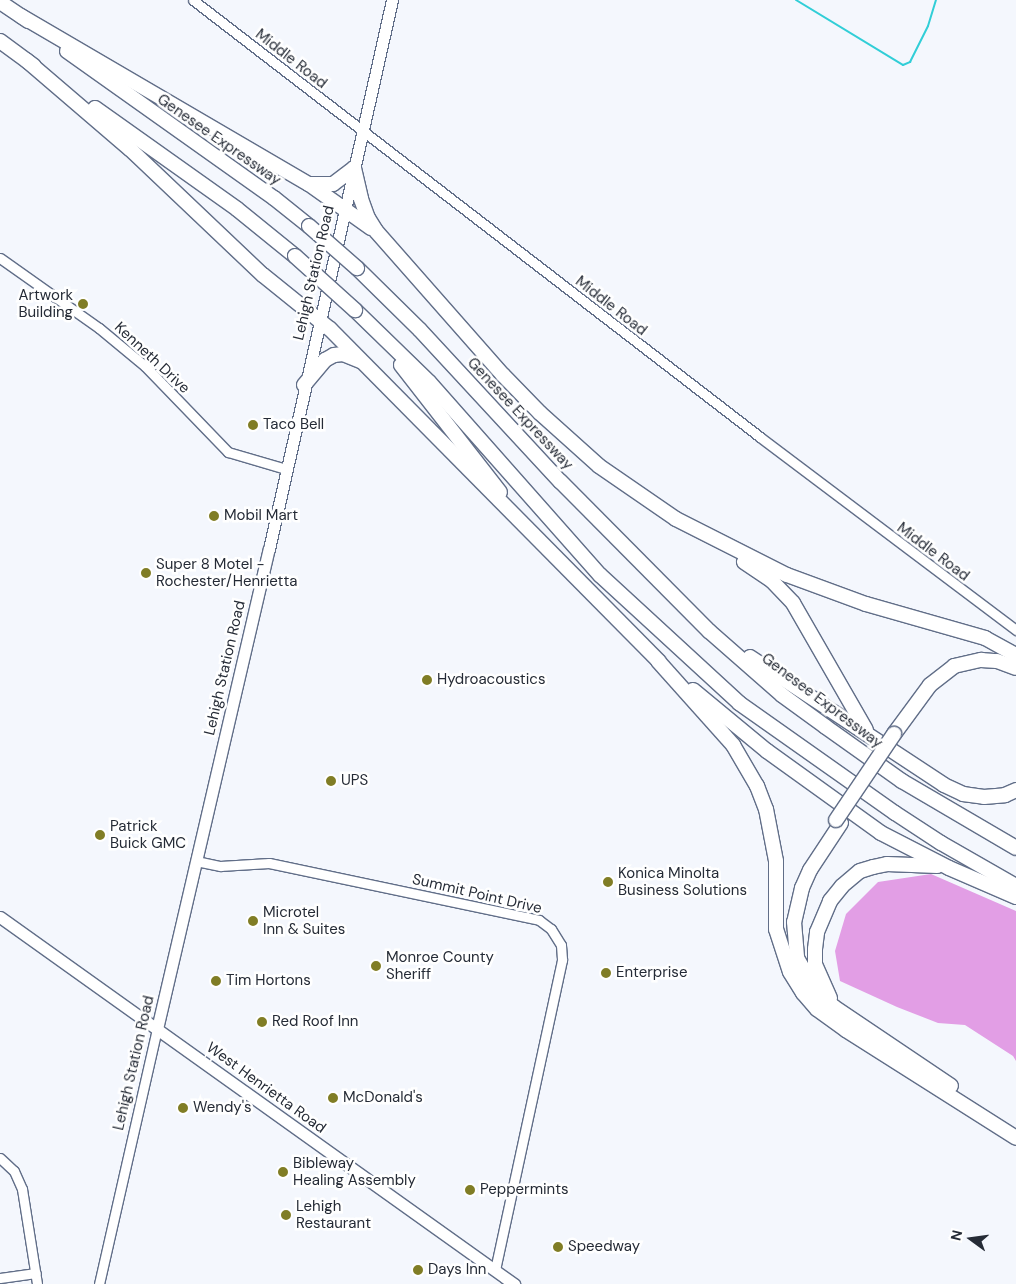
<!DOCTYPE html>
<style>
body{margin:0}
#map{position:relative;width:1016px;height:1284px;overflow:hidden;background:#f4f7fd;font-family:"DM Sans",sans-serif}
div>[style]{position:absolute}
.forest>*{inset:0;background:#e29ee5}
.stream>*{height:2px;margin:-1px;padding:0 1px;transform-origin:1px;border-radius:1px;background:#31ced7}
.roads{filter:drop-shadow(1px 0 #616e88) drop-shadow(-1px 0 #616e88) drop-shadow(0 1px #616e88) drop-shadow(0 -1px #616e88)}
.minor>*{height:9px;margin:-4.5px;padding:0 4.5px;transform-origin:4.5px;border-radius:4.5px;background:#fff}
.major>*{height:11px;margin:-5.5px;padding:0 5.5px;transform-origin:5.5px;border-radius:5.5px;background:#fff}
.highway>*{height:14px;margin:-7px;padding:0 7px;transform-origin:7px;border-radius:7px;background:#fff}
.bridges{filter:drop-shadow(1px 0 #616e88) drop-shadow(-1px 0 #616e88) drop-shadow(0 1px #616e88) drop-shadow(0 -1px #616e88)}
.highway-bridge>*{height:14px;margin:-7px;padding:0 7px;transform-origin:7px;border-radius:7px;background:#fff}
.dots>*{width:14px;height:14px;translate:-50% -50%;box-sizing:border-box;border:2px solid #fff;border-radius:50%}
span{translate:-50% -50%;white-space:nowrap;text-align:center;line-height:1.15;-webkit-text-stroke:5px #fff;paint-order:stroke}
.street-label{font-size:15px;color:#252b36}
.poi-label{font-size:15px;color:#252b36}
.right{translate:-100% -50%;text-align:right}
.left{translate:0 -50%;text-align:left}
.north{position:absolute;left:946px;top:1214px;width:50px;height:50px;-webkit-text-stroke:4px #fff;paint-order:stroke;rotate:284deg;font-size:14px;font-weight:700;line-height:20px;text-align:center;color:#252b36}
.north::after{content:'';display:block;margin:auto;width:18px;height:22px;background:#252b36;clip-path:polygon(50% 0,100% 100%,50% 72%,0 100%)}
</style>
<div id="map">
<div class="forest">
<div style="clip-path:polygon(931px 874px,1016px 911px,1016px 1061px,1013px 1056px,965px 1025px,938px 1023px,897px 1007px,840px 981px,835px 951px,846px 914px,878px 882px)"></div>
</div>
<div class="stream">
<div style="left:796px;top:0;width:125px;rotate:31.3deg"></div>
<div style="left:903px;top:65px;width:8px;rotate:-23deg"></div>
<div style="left:910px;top:62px;width:40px;rotate:-63.4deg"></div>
<div style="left:928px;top:26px;width:27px;rotate:-73deg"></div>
</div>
<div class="roads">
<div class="minor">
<div style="left:193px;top:0;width:716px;rotate:37.62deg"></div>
<div style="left:760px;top:437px;width:321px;rotate:37deg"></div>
<div style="left:0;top:258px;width:121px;rotate:35.3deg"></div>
<div style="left:99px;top:328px;width:60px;rotate:39.6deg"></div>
<div style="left:145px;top:366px;width:120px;rotate:46deg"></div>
<div style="left:228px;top:452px;width:60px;rotate:16.3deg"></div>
<div style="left:196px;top:861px;width:25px;rotate:12deg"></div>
<div style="left:220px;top:866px;width:49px;rotate:-3.5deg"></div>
<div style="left:269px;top:863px;width:276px;rotate:11.9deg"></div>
<div style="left:539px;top:920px;width:15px;rotate:37deg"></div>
<div style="left:551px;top:929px;width:19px;rotate:58deg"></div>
<div style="left:561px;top:945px;width:15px;rotate:86deg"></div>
<div style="left:562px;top:960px;width:317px;rotate:102.2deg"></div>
<div style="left:0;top:1158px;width:19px;rotate:43deg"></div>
<div style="left:14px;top:1171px;width:20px;rotate:66deg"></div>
<div style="left:22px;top:1189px;width:96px;rotate:81deg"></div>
<div style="left:0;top:1278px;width:36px;rotate:-8deg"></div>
<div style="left:99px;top:1284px;width:262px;rotate:-77.2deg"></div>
</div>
<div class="major">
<div style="left:0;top:917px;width:632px;rotate:35.53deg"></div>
<div style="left:157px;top:1029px;width:493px;rotate:-76.9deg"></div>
<div style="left:269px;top:549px;width:563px;rotate:-77.37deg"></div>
</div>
<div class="highway">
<div style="left:0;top:2px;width:34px;rotate:34deg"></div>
<div style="left:21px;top:16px;width:333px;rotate:30.3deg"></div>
<div style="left:309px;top:184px;width:76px;rotate:35.4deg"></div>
<div style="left:0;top:41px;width:42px;rotate:36.3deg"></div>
<div style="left:67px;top:51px;width:254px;rotate:35.4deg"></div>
<div style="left:274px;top:198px;width:45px;rotate:38.7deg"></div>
<div style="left:26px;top:60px;width:137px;rotate:40.6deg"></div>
<div style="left:130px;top:149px;width:183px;rotate:43.5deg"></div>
<div style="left:263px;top:275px;width:86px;rotate:38.9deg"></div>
<div style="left:330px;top:329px;width:467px;rotate:45.3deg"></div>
<div style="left:658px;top:661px;width:113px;rotate:48.2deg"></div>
<div style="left:733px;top:745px;width:48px;rotate:59.7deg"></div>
<div style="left:757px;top:786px;width:25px;rotate:69deg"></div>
<div style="left:766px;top:809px;width:53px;rotate:79.1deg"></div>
<div style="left:776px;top:861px;width:68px;rotate:90deg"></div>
<div style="left:776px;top:929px;width:45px;rotate:72deg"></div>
<div style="left:790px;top:972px;width:25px;rotate:58deg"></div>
<div style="left:803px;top:993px;width:21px;rotate:49deg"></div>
<div style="left:817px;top:1009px;width:36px;rotate:36deg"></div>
<div style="left:846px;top:1030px;width:201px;rotate:32.4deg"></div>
<div style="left:95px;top:108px;width:174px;rotate:35.4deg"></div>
<div style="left:237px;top:209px;width:75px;rotate:39deg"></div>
<div style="left:309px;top:184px;width:24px"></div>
<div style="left:333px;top:184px;width:26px;rotate:-37deg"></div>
<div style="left:354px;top:168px;width:32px;rotate:77deg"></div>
<div style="left:361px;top:199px;width:20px;rotate:70deg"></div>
<div style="left:368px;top:218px;width:15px;rotate:58deg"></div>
<div style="left:376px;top:231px;width:192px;rotate:48.6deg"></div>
<div style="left:503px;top:375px;width:53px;rotate:45.8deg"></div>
<div style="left:540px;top:413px;width:79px;rotate:41.9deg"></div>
<div style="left:599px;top:466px;width:93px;rotate:34.5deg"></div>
<div style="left:676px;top:519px;width:124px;rotate:26.8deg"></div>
<div style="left:787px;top:575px;width:84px;rotate:20.2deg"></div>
<div style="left:866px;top:604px;width:124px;rotate:15.9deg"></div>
<div style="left:985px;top:638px;width:35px;rotate:29deg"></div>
<div style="left:357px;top:268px;width:88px;rotate:44.5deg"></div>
<div style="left:420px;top:330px;width:207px;rotate:47.2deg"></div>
<div style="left:561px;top:482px;width:210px;rotate:45.2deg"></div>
<div style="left:709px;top:631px;width:97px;rotate:41.2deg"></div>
<div style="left:782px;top:695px;width:54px;rotate:36deg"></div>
<div style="left:826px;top:727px;width:93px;rotate:35.4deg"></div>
<div style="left:902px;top:781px;width:132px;rotate:30.4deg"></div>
<div style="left:355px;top:310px;width:103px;rotate:44.2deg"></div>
<div style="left:429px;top:382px;width:258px;rotate:48.5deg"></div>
<div style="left:600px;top:575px;width:189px;rotate:42.6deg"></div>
<div style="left:739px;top:703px;width:191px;rotate:35.2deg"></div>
<div style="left:895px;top:813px;width:55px;rotate:33.1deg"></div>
<div style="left:941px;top:843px;width:86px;rotate:29.8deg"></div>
<div style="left:401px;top:365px;width:161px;rotate:52.1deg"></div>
<div style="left:304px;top:385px;width:33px;rotate:-50deg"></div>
<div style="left:325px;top:360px;width:10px;rotate:-29deg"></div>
<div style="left:334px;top:355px;width:9px;rotate:-6deg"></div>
<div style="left:343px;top:354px;width:18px;rotate:22deg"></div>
<div style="left:744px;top:562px;width:34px;rotate:34deg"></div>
<div style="left:772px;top:581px;width:30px;rotate:46deg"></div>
<div style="left:793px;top:603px;width:146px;rotate:60.1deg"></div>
<div style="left:750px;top:657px;width:232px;rotate:33.4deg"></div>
<div style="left:944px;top:785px;width:21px;rotate:25deg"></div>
<div style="left:963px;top:794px;width:21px;rotate:8deg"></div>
<div style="left:984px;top:797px;width:21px;rotate:-5deg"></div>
<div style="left:1005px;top:795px;width:12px;rotate:-24deg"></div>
<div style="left:693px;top:690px;width:96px;rotate:39.5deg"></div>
<div style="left:767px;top:751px;width:140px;rotate:35.7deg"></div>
<div style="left:881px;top:833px;width:76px;rotate:27.2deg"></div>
<div style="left:949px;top:868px;width:73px;rotate:23.4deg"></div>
<div style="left:894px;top:734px;width:61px;rotate:-53.7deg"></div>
<div style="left:930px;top:685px;width:31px;rotate:-38deg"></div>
<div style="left:954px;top:666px;width:28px;rotate:-13deg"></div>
<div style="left:981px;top:660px;width:16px;rotate:4deg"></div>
<div style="left:997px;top:661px;width:20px;rotate:20deg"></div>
<div style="left:841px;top:823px;width:56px;rotate:123.4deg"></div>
<div style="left:810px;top:870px;width:20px;rotate:114deg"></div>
<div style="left:802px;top:888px;width:35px;rotate:103deg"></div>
<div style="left:794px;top:922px;width:36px;rotate:85deg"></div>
<div style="left:797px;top:958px;width:38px;rotate:60deg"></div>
<div style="left:816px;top:991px;width:24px;rotate:42deg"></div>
<div style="left:834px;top:1007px;width:141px;rotate:34deg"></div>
<div style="left:830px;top:998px;width:36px;rotate:-114deg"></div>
<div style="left:815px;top:965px;width:16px;rotate:-90deg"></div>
<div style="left:815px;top:949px;width:17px;rotate:-83deg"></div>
<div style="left:817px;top:932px;width:34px;rotate:-67deg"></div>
<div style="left:830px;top:901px;width:19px;rotate:-51deg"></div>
<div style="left:842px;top:886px;width:23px;rotate:-40deg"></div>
<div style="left:860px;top:871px;width:14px;rotate:-17deg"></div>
<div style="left:873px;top:867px;width:14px;rotate:-12deg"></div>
<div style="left:887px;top:864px;width:50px;rotate:2.3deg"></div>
</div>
</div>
<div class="bridges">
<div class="highway-bridge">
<div style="left:309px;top:226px;width:64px;rotate:41.2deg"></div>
<div style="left:295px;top:256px;width:81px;rotate:42deg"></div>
<div style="left:836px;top:820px;width:104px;rotate:-56deg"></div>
</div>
</div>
<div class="dots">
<div style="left:83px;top:304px;background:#807d25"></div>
<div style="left:253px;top:425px;background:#807d25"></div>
<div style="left:214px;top:516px;background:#807d25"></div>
<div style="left:146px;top:573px;background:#807d25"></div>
<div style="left:427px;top:680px;background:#807d25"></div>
<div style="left:331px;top:781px;background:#807d25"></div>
<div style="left:100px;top:835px;background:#807d25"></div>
<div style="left:608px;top:882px;background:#807d25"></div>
<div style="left:253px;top:921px;background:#807d25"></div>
<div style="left:376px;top:966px;background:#807d25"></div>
<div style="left:606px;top:973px;background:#807d25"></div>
<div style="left:216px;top:981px;background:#807d25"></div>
<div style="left:262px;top:1022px;background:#807d25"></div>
<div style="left:333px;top:1098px;background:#807d25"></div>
<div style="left:183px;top:1108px;background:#807d25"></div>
<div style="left:283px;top:1172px;background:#807d25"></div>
<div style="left:470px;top:1190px;background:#807d25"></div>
<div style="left:286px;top:1215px;background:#807d25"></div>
<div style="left:558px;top:1247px;background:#807d25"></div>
<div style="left:418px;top:1270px;background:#807d25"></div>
</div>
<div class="street-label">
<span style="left:291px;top:59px;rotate:38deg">Middle Road</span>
<span style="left:219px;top:140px;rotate:35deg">Genesee Expressway</span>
<span style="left:314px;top:273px;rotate:-77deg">Lehigh Station Road</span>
<span style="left:611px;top:306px;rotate:38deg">Middle Road</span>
<span style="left:152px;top:358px;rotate:43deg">Kenneth Drive</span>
<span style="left:520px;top:414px;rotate:47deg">Genesee Expressway</span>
<span style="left:933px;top:552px;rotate:37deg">Middle Road</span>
<span style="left:225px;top:668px;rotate:-77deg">Lehigh Station Road</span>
<span style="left:822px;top:701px;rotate:37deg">Genesee Expressway</span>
<span style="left:477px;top:894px;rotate:13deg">Summit Point Drive</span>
<span style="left:134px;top:1063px;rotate:-77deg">Lehigh Station Road</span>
<span style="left:266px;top:1088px;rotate:36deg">West Henrietta Road</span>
</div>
<div class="poi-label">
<span class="right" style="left:73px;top:304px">Artwork<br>Building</span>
<span class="left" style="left:263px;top:425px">Taco Bell</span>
<span class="left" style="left:224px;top:516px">Mobil Mart</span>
<span class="left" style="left:156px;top:573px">Super 8 Motel -<br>Rochester/Henrietta</span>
<span class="left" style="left:437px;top:680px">Hydroacoustics</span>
<span class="left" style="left:341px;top:781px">UPS</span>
<span class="left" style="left:110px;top:835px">Patrick<br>Buick GMC</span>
<span class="left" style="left:618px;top:882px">Konica Minolta<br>Business Solutions</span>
<span class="left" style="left:263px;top:921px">Microtel<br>Inn &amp; Suites</span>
<span class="left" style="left:386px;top:966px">Monroe County<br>Sheriff</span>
<span class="left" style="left:616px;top:973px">Enterprise</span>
<span class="left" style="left:226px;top:981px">Tim Hortons</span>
<span class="left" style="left:272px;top:1022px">Red Roof Inn</span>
<span class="left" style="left:343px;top:1098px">McDonald's</span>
<span class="left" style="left:193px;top:1108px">Wendy's</span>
<span class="left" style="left:293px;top:1172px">Bibleway<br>Healing Assembly</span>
<span class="left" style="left:480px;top:1190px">Peppermints</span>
<span class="left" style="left:296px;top:1215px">Lehigh<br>Restaurant</span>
<span class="left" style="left:568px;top:1247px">Speedway</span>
<span class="left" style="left:428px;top:1270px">Days Inn</span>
</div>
<div class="north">N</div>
</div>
